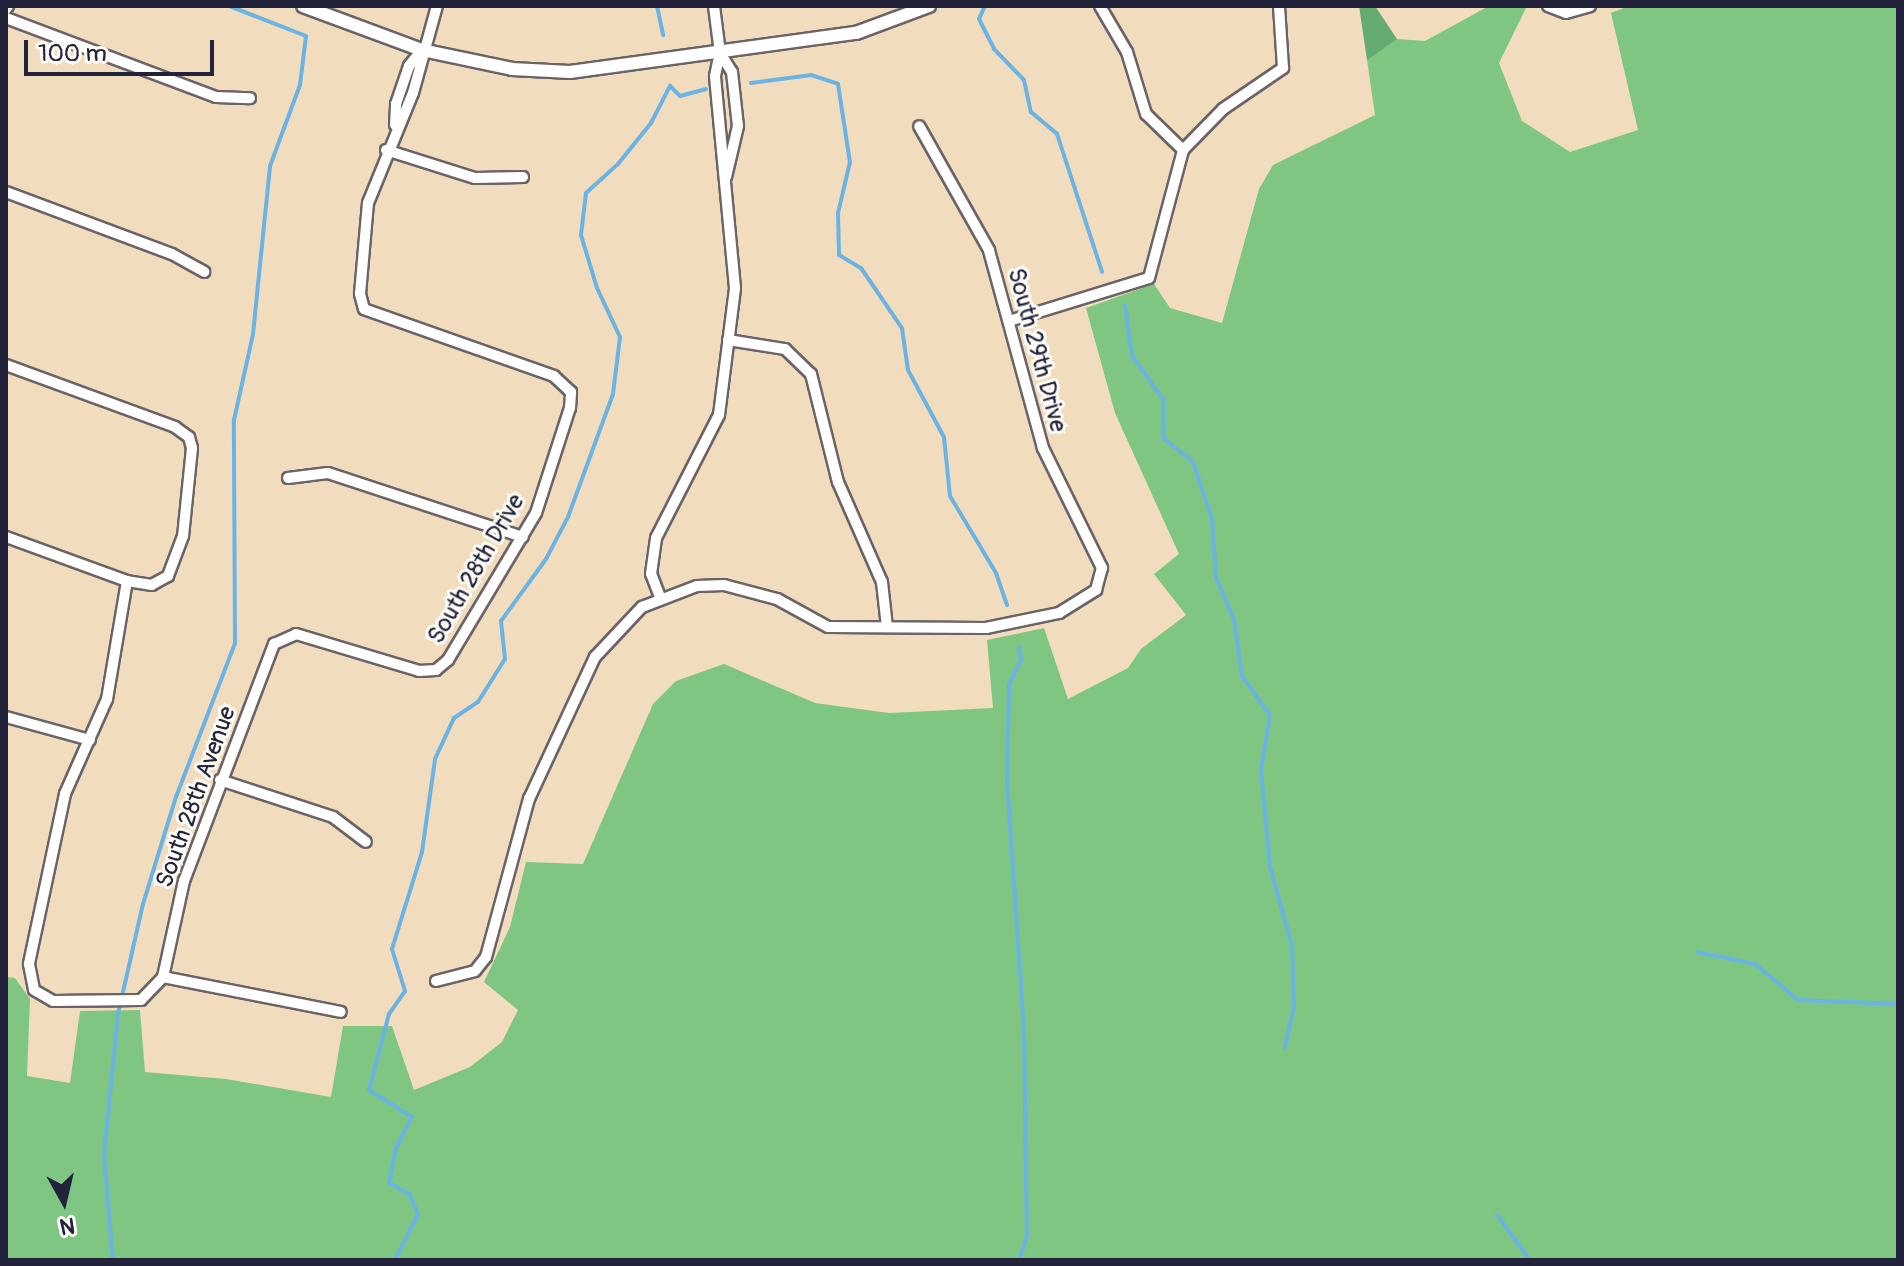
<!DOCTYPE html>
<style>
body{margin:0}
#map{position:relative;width:1904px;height:1266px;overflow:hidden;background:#f1ddbd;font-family:Pangolin,sans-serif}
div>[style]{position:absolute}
.green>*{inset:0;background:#7ec682}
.forest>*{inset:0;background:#66ab70}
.stream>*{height:4px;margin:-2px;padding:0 2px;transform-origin:2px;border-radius:2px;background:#6bb3e3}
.roads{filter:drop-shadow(2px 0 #6a6368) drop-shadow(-2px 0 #6a6368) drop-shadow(0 2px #6a6368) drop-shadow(0 -2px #6a6368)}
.minor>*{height:10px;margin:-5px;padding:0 5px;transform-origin:5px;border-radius:5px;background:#fff}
.tertiary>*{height:12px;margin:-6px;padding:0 6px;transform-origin:6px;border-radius:6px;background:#fff}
span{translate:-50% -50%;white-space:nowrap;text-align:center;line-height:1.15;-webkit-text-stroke:6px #fdfcf7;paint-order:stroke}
.street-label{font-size:24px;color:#22223b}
.frame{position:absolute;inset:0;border:8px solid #22223b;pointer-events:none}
.north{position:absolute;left:24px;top:1162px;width:80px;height:80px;-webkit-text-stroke:6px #fdfcf7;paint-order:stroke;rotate:172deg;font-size:22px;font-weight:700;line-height:32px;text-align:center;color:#22223b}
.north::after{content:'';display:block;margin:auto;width:28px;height:36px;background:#22223b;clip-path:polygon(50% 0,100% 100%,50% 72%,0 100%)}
.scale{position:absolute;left:24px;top:40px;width:190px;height:36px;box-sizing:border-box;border:4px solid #22223b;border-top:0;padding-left:10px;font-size:24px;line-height:28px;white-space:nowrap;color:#22223b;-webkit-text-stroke:6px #fdfcf7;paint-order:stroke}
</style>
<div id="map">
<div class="green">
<div style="clip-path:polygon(1489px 6px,1527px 6px,1499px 63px,1522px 121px,1570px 152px,1638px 130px,1611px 13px,1629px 6px,1898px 6px,1898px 1260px,6px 1260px,6px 977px,15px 978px,30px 999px,27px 1076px,70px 1083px,80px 1011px,140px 1010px,145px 1072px,226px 1079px,331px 1097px,343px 1026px,392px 1026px,414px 1090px,470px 1067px,502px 1042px,518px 1010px,484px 982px,510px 927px,526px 862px,583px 864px,653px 704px,676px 681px,724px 664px,815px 703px,889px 713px,993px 708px,987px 640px,1044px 628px,1068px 699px,1128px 668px,1141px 649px,1186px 615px,1154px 574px,1179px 554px,1115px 413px,1086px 308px,1154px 284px,1170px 308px,1222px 323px,1259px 189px,1273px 165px,1375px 115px,1367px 60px,1379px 47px,1397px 39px,1425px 41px)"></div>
</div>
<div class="forest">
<div style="clip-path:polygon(1359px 6px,1375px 6px,1397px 39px,1367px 60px)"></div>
</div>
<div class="stream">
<div style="left:657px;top:6px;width:30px;rotate:78deg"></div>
<div style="left:985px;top:6px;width:14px;rotate:115deg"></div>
<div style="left:979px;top:19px;width:34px;rotate:63deg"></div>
<div style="left:994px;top:49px;width:43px;rotate:45.9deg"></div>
<div style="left:1024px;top:80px;width:33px;rotate:78deg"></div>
<div style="left:1031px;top:112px;width:34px;rotate:40deg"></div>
<div style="left:1057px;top:134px;width:145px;rotate:71.9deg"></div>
<div style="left:751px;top:83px;width:61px;rotate:-7.6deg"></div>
<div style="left:811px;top:75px;width:28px;rotate:18deg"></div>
<div style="left:838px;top:84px;width:79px;rotate:81.3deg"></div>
<div style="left:850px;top:162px;width:52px;rotate:103.2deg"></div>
<div style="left:838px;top:213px;width:42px;rotate:88.6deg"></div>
<div style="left:839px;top:255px;width:26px;rotate:31deg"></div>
<div style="left:861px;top:268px;width:73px;rotate:55.7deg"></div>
<div style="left:902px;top:328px;width:42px;rotate:81.9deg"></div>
<div style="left:908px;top:370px;width:76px;rotate:61.8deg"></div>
<div style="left:944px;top:437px;width:59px;rotate:84.2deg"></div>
<div style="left:950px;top:496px;width:90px;rotate:59.1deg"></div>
<div style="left:996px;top:573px;width:34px;rotate:71deg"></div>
<div style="left:1125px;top:305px;width:51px;rotate:82.2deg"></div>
<div style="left:1132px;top:356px;width:53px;rotate:54.2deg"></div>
<div style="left:1163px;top:399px;width:40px;rotate:88.6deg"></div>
<div style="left:1164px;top:439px;width:37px;rotate:38deg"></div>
<div style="left:1193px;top:462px;width:60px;rotate:71.6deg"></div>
<div style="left:1212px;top:519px;width:59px;rotate:86.1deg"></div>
<div style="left:1216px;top:578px;width:45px;rotate:66.3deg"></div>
<div style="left:1234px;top:619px;width:58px;rotate:82deg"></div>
<div style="left:1242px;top:676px;width:48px;rotate:54.3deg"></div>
<div style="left:1270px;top:715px;width:56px;rotate:99.3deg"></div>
<div style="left:1261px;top:770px;width:97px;rotate:84.7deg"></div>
<div style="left:1270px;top:867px;width:82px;rotate:74.4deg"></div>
<div style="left:1292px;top:946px;width:60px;rotate:88.1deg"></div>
<div style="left:1294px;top:1006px;width:43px;rotate:102.1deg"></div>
<div style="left:1019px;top:647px;width:13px;rotate:81deg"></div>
<div style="left:1021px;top:660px;width:28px;rotate:116deg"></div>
<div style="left:1009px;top:685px;width:96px;rotate:91.2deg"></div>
<div style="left:1007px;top:781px;width:252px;rotate:86.1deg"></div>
<div style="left:1024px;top:1032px;width:204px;rotate:89.2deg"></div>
<div style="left:1027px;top:1236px;width:25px;rotate:108deg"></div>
<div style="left:1697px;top:952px;width:59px;rotate:11.7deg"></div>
<div style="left:1755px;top:964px;width:56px;rotate:39.9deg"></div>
<div style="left:1798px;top:1000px;width:100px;rotate:2.3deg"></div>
<div style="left:1497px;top:1215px;width:56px;rotate:53.7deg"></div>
<div style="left:113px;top:1260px;width:104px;rotate:-94.9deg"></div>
<div style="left:104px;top:1156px;width:143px;rotate:-84.4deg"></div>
<div style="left:118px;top:1014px;width:113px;rotate:-77.2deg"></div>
<div style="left:143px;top:904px;width:112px;rotate:-72.9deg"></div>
<div style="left:176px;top:797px;width:165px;rotate:-69deg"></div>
<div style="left:235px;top:643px;width:223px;rotate:-90.3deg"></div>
<div style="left:234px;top:420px;width:88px;rotate:-77.5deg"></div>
<div style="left:253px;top:334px;width:169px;rotate:-84.2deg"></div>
<div style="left:270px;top:166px;width:86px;rotate:-69.7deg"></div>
<div style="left:300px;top:85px;width:49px;rotate:-83deg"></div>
<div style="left:306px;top:36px;width:83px;rotate:-158.7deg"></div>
<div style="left:395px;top:1260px;width:51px;rotate:-63.4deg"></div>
<div style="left:418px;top:1214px;width:22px;rotate:-114deg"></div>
<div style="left:409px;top:1194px;width:23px;rotate:-151deg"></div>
<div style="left:389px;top:1183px;width:36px;rotate:-79deg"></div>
<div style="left:396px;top:1148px;width:35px;rotate:-63deg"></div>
<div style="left:412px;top:1117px;width:51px;rotate:-147.9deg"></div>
<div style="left:369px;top:1090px;width:79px;rotate:-75.3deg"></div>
<div style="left:389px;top:1014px;width:28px;rotate:-55deg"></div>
<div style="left:405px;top:991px;width:44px;rotate:-107.2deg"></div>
<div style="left:392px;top:949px;width:102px;rotate:-72.8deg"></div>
<div style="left:422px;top:852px;width:94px;rotate:-82deg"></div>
<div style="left:435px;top:759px;width:45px;rotate:-65.1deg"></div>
<div style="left:454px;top:718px;width:29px;rotate:-34deg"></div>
<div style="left:478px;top:702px;width:51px;rotate:-57.9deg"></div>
<div style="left:505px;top:659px;width:38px;rotate:-96deg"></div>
<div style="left:501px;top:621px;width:77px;rotate:-54deg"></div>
<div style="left:546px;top:559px;width:47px;rotate:-62.4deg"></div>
<div style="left:568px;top:517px;width:131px;rotate:-69.9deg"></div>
<div style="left:613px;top:394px;width:57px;rotate:-83deg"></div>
<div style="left:620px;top:337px;width:54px;rotate:-115.1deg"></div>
<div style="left:597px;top:288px;width:55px;rotate:-106.8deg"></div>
<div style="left:581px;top:235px;width:42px;rotate:-83.2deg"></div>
<div style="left:586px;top:193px;width:43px;rotate:-42.2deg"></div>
<div style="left:618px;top:164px;width:53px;rotate:-51.2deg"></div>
<div style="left:651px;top:123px;width:42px;rotate:-62.8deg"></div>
<div style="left:670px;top:86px;width:14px;rotate:45deg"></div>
<div style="left:680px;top:96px;width:27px;rotate:-15deg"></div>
</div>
<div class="roads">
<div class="minor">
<div style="left:1100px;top:6px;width:53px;rotate:59.6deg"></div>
<div style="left:1127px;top:52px;width:65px;rotate:73deg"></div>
<div style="left:1146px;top:114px;width:52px;rotate:44.2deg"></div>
<div style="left:1548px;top:6px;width:19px;rotate:21deg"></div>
<div style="left:1566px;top:13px;width:25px;rotate:-16deg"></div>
<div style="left:6px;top:9px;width:4px;rotate:-56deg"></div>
<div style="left:6px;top:18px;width:224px;rotate:20.6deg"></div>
<div style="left:216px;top:97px;width:34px;rotate:2deg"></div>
<div style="left:720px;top:53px;width:22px;rotate:58deg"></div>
<div style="left:732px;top:72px;width:54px;rotate:83.7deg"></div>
<div style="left:738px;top:126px;width:52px;rotate:103.2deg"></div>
<div style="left:395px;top:125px;width:21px;rotate:-87deg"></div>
<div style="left:396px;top:104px;width:40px;rotate:-71.1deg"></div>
<div style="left:409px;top:66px;width:19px;rotate:-51deg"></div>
<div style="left:386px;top:150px;width:93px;rotate:17.5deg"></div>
<div style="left:475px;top:178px;width:48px;rotate:-1.2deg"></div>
<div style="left:6px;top:192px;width:177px;rotate:20.5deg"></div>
<div style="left:172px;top:254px;width:37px;rotate:29deg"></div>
<div style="left:1009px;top:321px;width:146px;rotate:-17.1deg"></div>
<div style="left:1149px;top:278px;width:132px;rotate:-75.1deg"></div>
<div style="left:1183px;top:150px;width:57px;rotate:-45.7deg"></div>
<div style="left:1223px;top:109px;width:73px;rotate:-34.3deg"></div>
<div style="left:1283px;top:68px;width:62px;rotate:-93.7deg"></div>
<div style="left:728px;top:340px;width:58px;rotate:9deg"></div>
<div style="left:785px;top:349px;width:36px;rotate:44deg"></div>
<div style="left:811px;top:374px;width:111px;rotate:76deg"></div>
<div style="left:838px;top:482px;width:109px;rotate:66.3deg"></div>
<div style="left:882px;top:582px;width:45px;rotate:83.7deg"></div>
<div style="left:6px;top:365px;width:180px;rotate:20.1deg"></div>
<div style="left:175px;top:427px;width:17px;rotate:36deg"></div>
<div style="left:189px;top:437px;width:11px;rotate:75deg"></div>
<div style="left:192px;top:448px;width:88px;rotate:95.8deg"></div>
<div style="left:183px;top:536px;width:43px;rotate:110.6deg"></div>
<div style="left:168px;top:576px;width:18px;rotate:151deg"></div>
<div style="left:152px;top:585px;width:25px;rotate:-171deg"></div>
<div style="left:127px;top:581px;width:129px;rotate:-160deg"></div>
<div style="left:288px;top:478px;width:40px;rotate:-7.1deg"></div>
<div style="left:328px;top:473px;width:205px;rotate:18.2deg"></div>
<div style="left:127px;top:581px;width:120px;rotate:99.6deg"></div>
<div style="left:107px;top:699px;width:104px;rotate:113.9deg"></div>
<div style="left:65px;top:794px;width:174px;rotate:102deg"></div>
<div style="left:29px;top:964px;width:26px;rotate:79deg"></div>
<div style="left:34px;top:990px;width:22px;rotate:30deg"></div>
<div style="left:53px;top:1001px;width:88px;rotate:-0.7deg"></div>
<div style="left:141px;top:1000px;width:32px;rotate:-46deg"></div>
<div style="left:163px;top:977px;width:181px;rotate:11.1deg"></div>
<div style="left:660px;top:597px;width:25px;rotate:-111deg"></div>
<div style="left:651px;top:574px;width:36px;rotate:-82deg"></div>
<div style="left:656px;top:538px;width:138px;rotate:-62.9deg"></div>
<div style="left:719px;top:415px;width:128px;rotate:-82.8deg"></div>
<div style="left:735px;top:288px;width:213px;rotate:-95.4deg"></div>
<div style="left:715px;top:76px;width:24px;rotate:-78deg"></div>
<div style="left:720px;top:53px;width:47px;rotate:-97.3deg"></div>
<div style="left:6px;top:717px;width:87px;rotate:15.3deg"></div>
<div style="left:220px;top:780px;width:119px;rotate:18.1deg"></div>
<div style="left:333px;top:817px;width:41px;rotate:37.1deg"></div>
<div style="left:163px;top:977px;width:98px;rotate:-77.7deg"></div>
<div style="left:184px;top:881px;width:254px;rotate:-69.2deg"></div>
<div style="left:274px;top:644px;width:24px;rotate:-24deg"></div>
<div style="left:296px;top:634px;width:128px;rotate:16.7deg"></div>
<div style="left:419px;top:671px;width:17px;rotate:-3deg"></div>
<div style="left:436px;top:670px;width:16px;rotate:-40deg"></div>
<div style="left:448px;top:660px;width:171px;rotate:-59.1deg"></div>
<div style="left:536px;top:513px;width:110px;rotate:-72.1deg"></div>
<div style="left:570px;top:408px;width:16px;rotate:-86deg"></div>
<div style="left:571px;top:392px;width:23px;rotate:-137deg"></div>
<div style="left:554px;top:376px;width:201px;rotate:-160.6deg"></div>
<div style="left:364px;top:309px;width:16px;rotate:-105deg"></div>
<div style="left:360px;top:294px;width:91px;rotate:-85deg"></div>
<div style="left:368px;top:203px;width:119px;rotate:-67.8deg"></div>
<div style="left:413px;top:93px;width:90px;rotate:-74.6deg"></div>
<div style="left:436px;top:981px;width:40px;rotate:-14.4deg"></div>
<div style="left:475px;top:971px;width:18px;rotate:-52deg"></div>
<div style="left:486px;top:957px;width:164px;rotate:-74.8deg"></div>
<div style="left:529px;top:799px;width:157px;rotate:-65.1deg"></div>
<div style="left:595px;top:657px;width:69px;rotate:-46.8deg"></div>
<div style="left:642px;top:607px;width:59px;rotate:-20.9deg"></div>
<div style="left:697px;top:586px;width:27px;rotate:-2deg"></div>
<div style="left:724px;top:585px;width:55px;rotate:14.8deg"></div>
<div style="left:777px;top:599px;width:58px;rotate:28.8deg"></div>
<div style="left:828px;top:627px;width:158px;rotate:0.4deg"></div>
<div style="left:986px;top:628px;width:75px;rotate:-11.6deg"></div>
<div style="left:1059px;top:613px;width:44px;rotate:-31.9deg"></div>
<div style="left:1096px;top:590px;width:23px;rotate:-75deg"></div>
<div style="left:1102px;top:568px;width:134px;rotate:-116.2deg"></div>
<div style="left:1043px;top:448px;width:205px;rotate:-105.3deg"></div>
<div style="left:989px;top:250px;width:142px;rotate:-119.4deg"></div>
</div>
<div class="tertiary">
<div style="left:303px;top:6px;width:127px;rotate:20.3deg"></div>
<div style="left:422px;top:50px;width:92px;rotate:11.9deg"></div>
<div style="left:512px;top:69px;width:58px;rotate:3deg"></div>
<div style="left:570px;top:72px;width:289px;rotate:-7.8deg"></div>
<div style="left:856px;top:33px;width:78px;rotate:-20.3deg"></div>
</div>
</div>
<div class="street-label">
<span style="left:1037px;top:350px;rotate:75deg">South 29th Drive</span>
<span style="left:476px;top:569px;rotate:-60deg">South 28th Drive</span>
<span style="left:196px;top:797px;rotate:-70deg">South 28th Avenue</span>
</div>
<div class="frame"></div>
<div class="north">N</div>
<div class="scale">100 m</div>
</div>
